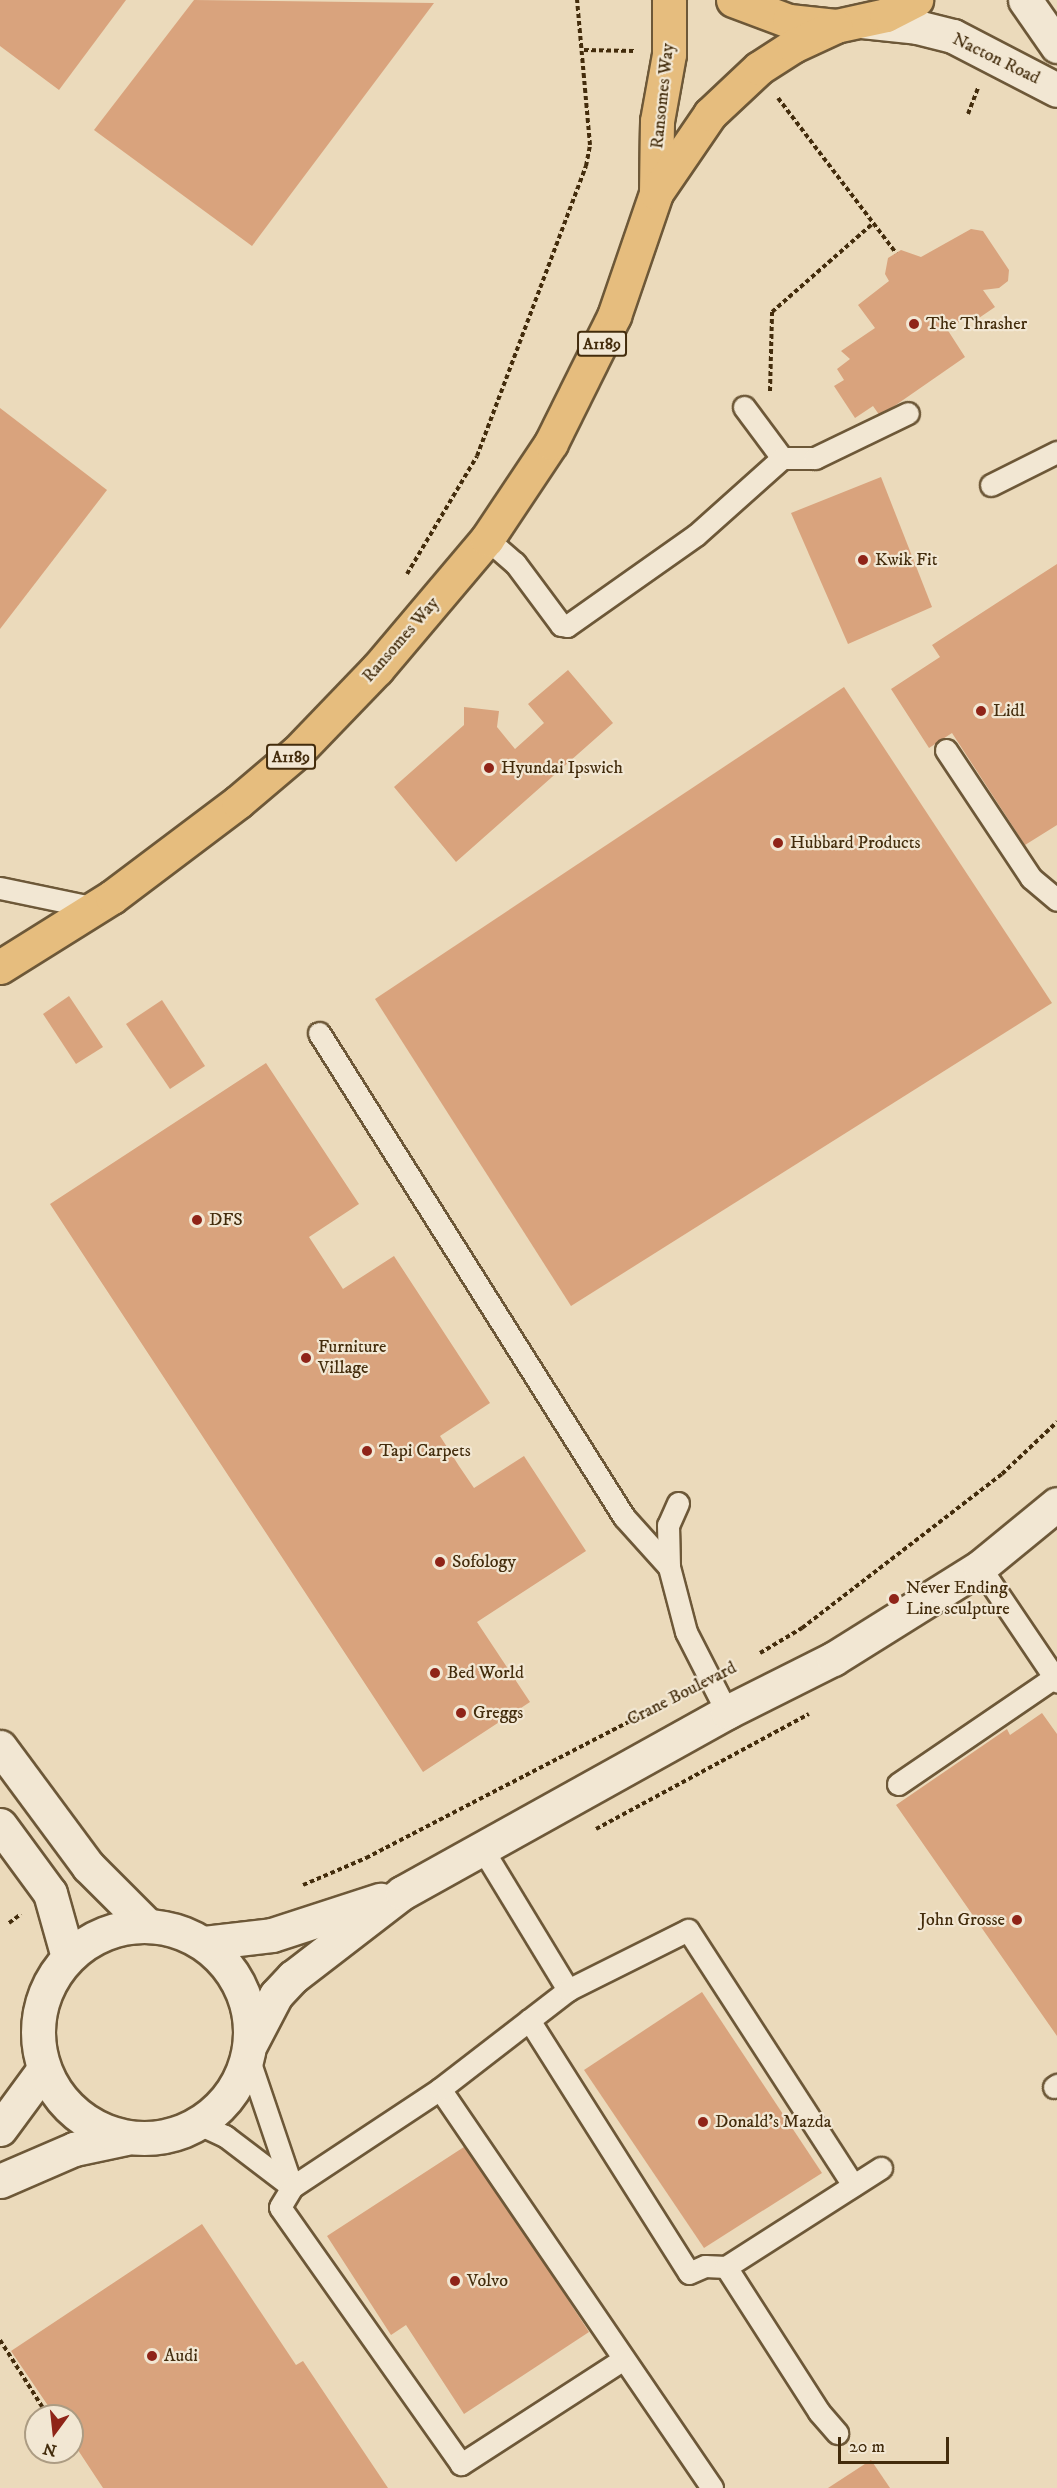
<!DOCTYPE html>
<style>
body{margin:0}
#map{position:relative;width:1057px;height:2488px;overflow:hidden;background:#ebdabb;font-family:"IM FELL DW Pica",serif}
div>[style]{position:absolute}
.building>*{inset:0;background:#d9a37d}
.path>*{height:4px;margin-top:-2px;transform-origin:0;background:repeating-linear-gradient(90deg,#432c0c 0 4.5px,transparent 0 7.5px)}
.roads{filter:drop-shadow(2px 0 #6d5838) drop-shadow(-2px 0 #6d5838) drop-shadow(0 2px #6d5838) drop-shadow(0 -2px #6d5838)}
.service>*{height:21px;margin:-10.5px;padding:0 10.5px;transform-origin:10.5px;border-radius:10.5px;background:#f2e7d3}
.minor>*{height:33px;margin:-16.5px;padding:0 16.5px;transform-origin:16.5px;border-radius:16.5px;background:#f2e7d3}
.tertiary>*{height:33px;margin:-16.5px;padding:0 16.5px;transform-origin:16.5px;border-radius:16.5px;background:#f2e7d3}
.tertiary>.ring{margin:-16.5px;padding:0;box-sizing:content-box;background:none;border:33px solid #f2e7d3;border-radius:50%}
.primary>*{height:33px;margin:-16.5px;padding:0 16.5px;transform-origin:16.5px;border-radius:16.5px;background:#e6bd7e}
.dots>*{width:16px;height:16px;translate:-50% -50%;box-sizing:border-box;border:3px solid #f2e7d3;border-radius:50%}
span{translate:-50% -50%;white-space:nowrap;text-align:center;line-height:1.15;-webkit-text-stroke:4.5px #f2e7d3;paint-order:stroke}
.shield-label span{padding:2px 4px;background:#f2e7d3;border:2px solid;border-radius:4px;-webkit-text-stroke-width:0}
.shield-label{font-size:16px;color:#432c0c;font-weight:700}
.street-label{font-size:18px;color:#432c0c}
.poi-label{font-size:18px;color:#432c0c}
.left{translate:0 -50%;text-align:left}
.right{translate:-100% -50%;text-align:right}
.north{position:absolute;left:24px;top:2404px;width:60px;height:60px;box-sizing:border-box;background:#f2e7d3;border:2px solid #ac9c83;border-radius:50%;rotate:195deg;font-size:16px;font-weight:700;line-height:24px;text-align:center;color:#432c0c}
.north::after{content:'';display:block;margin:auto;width:21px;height:27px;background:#8f2418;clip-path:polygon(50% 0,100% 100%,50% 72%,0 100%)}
.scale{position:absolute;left:838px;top:2437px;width:111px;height:27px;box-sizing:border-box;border:3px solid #432c0c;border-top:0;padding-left:8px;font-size:18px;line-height:21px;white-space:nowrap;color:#432c0c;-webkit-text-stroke:4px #f2e7d3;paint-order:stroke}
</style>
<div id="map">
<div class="building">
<div style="clip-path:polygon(0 0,126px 0,59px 90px,0 46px)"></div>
<div style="clip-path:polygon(194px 0,434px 3px,252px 246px,94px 130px)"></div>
<div style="clip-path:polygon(971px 229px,983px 231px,1009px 270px,1008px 281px,999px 288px,983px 290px,995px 307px,976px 320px,970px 316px,947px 329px,965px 357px,880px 416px,873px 406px,855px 418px,834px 386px,844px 380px,837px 369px,850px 359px,841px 351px,875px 328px,858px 305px,889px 281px,885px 274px,888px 258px,901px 250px,921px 257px)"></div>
<div style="clip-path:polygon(0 408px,107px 490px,0 629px)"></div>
<div style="clip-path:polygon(881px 477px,932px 607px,848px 644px,791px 513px)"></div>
<div style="clip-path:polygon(1057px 564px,1057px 825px,1025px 845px,952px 733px,929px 748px,891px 689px,940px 657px,932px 645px)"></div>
<div style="clip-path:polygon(568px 670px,613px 723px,456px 862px,394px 787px,464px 725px,464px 707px,499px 711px,497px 727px,515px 749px,544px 723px,528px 704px)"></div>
<div style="clip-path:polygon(844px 687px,1052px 1003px,571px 1306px,375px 999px)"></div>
<div style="clip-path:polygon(69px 996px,103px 1047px,76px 1064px,43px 1014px)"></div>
<div style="clip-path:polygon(162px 1000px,205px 1066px,170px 1089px,126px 1024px)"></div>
<div style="clip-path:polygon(266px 1063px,359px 1204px,309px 1237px,343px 1289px,394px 1256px,490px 1403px,440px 1436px,459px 1466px,474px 1488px,524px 1456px,586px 1551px,477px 1622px,530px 1702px,423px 1772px,50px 1204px)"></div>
<div style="clip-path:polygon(1042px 1713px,1057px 1734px,1057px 2036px,896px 1805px,1007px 1729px,1010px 1735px)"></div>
<div style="clip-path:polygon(702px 1992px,822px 2173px,704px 2248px,584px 2070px)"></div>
<div style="clip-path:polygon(467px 2145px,589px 2332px,464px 2414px,406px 2325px,391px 2335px,327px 2236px)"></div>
<div style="clip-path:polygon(202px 2224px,296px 2365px,303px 2361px,388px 2488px,103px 2488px,72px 2441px,72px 2416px,55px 2416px,11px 2351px)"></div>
<div style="clip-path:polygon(871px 2460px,890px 2488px,828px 2488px)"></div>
</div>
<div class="path">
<div style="left:584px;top:50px;width:50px;rotate:1.1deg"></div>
<div style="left:778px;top:98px;width:195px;rotate:52.7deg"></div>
<div style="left:968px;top:114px;width:28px;rotate:-69deg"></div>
<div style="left:770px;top:391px;width:79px;rotate:-88.5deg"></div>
<div style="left:772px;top:312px;width:133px;rotate:-41.3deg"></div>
<div style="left:407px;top:574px;width:137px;rotate:-59.3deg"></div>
<div style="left:477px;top:456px;width:310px;rotate:-69.4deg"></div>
<div style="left:586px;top:166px;width:21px;rotate:-79deg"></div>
<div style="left:590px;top:145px;width:146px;rotate:-95.1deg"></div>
<div style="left:760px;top:1653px;width:49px;rotate:-30.8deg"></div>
<div style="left:802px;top:1628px;width:252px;rotate:-37.6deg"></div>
<div style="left:1002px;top:1474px;width:76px;rotate:-43.4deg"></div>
<div style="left:596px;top:1829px;width:242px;rotate:-28.4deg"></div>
<div style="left:303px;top:1885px;width:69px;rotate:-23.2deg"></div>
<div style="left:366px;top:1858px;width:320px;rotate:-27.4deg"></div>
<div style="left:9px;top:1923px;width:15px;rotate:-37deg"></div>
<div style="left:0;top:2340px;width:90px;rotate:57.7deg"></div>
<div style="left:32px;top:2452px;width:5px;rotate:-37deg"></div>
</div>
<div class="roads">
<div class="service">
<div style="left:744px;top:407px;width:64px;rotate:53.3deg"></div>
<div style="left:991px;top:485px;width:74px;rotate:-26.6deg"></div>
<div style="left:487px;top:539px;width:37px;rotate:41deg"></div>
<div style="left:515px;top:563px;width:77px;rotate:53.4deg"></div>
<div style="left:561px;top:625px;width:6px;rotate:9deg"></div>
<div style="left:567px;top:626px;width:158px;rotate:-35.2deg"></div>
<div style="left:696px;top:535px;width:115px;rotate:-41.8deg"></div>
<div style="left:782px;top:458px;width:33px"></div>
<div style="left:815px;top:458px;width:103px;rotate:-25.8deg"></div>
<div style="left:946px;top:750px;width:154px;rotate:56.4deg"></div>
<div style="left:1031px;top:878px;width:34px;rotate:40deg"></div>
<div style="left:0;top:888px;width:98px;rotate:11.8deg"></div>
<div style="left:319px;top:1033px;width:572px;rotate:57.78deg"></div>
<div style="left:624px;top:1517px;width:67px;rotate:48deg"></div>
<div style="left:678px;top:1503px;width:24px;rotate:114deg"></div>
<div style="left:668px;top:1525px;width:42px;rotate:88.6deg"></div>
<div style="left:669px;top:1567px;width:67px;rotate:75.3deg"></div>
<div style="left:686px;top:1632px;width:90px;rotate:62.9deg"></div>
<div style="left:980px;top:1567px;width:138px;rotate:56deg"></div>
<div style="left:898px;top:1784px;width:190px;rotate:-34.3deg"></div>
<div style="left:483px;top:1850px;width:164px;rotate:58.7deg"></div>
<div style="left:529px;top:2020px;width:299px;rotate:57.7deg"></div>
<div style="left:689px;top:2273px;width:17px;rotate:-24deg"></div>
<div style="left:705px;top:2266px;width:21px;rotate:3deg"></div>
<div style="left:726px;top:2267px;width:184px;rotate:-32.6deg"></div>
<div style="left:248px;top:2057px;width:137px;rotate:71.3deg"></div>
<div style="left:1054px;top:2087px;width:4px;rotate:-34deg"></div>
<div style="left:440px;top:2089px;width:483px;rotate:55.7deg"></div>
<div style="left:199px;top:2124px;width:29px;rotate:25deg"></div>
<div style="left:225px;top:2136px;width:84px;rotate:37.3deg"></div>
<div style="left:726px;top:2267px;width:172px;rotate:57.3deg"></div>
<div style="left:819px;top:2412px;width:28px;rotate:49deg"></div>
<div style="left:622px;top:2360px;width:192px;rotate:147.1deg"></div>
<div style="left:461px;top:2464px;width:314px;rotate:-125.2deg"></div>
<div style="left:280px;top:2207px;width:23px;rotate:-59deg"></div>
<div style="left:292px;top:2187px;width:178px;rotate:-33.5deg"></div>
<div style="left:440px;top:2089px;width:162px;rotate:-37.7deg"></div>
<div style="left:568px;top:1990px;width:134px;rotate:-26.6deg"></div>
<div style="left:688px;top:1930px;width:304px;rotate:57.1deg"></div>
</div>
<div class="minor">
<div style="left:0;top:2129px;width:74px;rotate:-53.7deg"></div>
<div style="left:0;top:2181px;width:81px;rotate:-23.4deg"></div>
<div style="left:74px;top:2149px;width:53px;rotate:-11.9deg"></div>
</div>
<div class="tertiary">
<div style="left:1025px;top:0;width:56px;rotate:55.2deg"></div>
<div style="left:862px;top:21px;width:55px;rotate:6.2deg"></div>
<div style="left:917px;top:27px;width:37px;rotate:14deg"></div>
<div style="left:953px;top:36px;width:117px;rotate:27.4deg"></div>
<div style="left:0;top:1747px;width:148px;rotate:53.5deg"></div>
<div style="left:88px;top:1866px;width:83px;rotate:45deg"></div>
<div style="left:0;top:1825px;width:84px;rotate:53.7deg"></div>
<div style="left:50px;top:1893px;width:66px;rotate:74.3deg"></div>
<div class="ring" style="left:38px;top:1926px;width:179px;height:179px"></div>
<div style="left:204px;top:1943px;width:68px;rotate:-6.7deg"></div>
<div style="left:272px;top:1935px;width:114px;rotate:-18deg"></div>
<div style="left:251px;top:2043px;width:54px;rotate:-62.5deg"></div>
<div style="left:276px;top:1995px;width:25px;rotate:-47deg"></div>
<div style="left:293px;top:1977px;width:138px;rotate:-37.6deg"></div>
<div style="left:402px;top:1893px;width:372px;rotate:-29.1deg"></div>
<div style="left:727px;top:1712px;width:119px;rotate:-26.6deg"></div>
<div style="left:833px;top:1659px;width:173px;rotate:-32deg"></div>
<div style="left:980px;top:1567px;width:99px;rotate:-39.3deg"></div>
</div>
<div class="primary">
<div style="left:733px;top:0;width:60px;rotate:20.6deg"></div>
<div style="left:789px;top:21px;width:47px;rotate:6.1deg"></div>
<div style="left:836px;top:26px;width:51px;rotate:-12.4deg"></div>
<div style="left:886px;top:15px;width:34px;rotate:-27deg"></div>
<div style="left:656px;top:193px;width:72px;rotate:-89.2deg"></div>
<div style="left:657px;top:121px;width:68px;rotate:-79.8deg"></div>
<div style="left:669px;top:54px;width:54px;rotate:-90deg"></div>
<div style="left:0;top:967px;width:132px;rotate:-32deg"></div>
<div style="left:112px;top:897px;width:158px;rotate:-37deg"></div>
<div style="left:238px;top:802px;width:77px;rotate:-40.3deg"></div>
<div style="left:297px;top:752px;width:115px;rotate:-46.1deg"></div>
<div style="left:377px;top:669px;width:170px;rotate:-49.8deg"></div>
<div style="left:487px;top:539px;width:115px;rotate:-56.3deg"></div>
<div style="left:551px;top:443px;width:142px;rotate:-63.6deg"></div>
<div style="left:614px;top:316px;width:130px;rotate:-71.1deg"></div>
<div style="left:656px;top:193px;width:96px;rotate:-55.6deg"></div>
<div style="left:710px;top:114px;width:67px;rotate:-43.2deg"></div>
<div style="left:759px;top:68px;width:40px;rotate:-32.9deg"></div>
<div style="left:793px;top:46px;width:47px;rotate:-24.9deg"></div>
</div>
</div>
<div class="dots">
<div style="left:914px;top:324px;background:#8f2418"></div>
<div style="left:863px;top:560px;background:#8f2418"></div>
<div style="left:981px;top:711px;background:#8f2418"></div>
<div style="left:489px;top:768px;background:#8f2418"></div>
<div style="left:778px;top:843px;background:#8f2418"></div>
<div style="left:197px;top:1220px;background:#8f2418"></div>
<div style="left:306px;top:1358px;background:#8f2418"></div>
<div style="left:367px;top:1451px;background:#8f2418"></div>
<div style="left:440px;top:1562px;background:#8f2418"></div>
<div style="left:894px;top:1599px;background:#8f2418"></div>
<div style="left:435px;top:1673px;background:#8f2418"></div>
<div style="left:461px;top:1713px;background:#8f2418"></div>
<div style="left:1017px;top:1920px;background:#8f2418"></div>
<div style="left:703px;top:2122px;background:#8f2418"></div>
<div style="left:455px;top:2281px;background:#8f2418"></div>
<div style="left:152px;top:2356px;background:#8f2418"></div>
</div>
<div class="shield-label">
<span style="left:602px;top:344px">A1189</span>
<span style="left:291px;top:757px">A1189</span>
</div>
<div class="street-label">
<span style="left:996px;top:59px;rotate:26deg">Nacton Road</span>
<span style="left:663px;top:96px;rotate:-84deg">Ransomes Way</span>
<span style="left:401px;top:640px;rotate:-49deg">Ransomes Way</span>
<span style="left:682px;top:1694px;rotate:-27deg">Crane Boulevard</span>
</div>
<div class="poi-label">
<span class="left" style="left:926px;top:324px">The Thrasher</span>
<span class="left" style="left:875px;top:560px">Kwik Fit</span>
<span class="left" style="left:993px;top:711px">Lidl</span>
<span class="left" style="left:501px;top:768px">Hyundai Ipswich</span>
<span class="left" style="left:790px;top:843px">Hubbard Products</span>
<span class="left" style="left:209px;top:1220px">DFS</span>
<span class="left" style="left:318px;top:1358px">Furniture<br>Village</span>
<span class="left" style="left:379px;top:1451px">Tapi Carpets</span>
<span class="left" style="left:452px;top:1562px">Sofology</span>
<span class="left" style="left:906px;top:1599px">Never Ending<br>Line sculpture</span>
<span class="left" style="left:447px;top:1673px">Bed World</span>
<span class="left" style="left:473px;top:1713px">Greggs</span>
<span class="right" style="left:1005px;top:1920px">John Grosse</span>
<span class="left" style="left:715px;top:2122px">Donald's Mazda</span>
<span class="left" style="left:467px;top:2281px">Volvo</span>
<span class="left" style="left:164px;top:2356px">Audi</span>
</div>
<div class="north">N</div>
<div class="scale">20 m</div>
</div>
